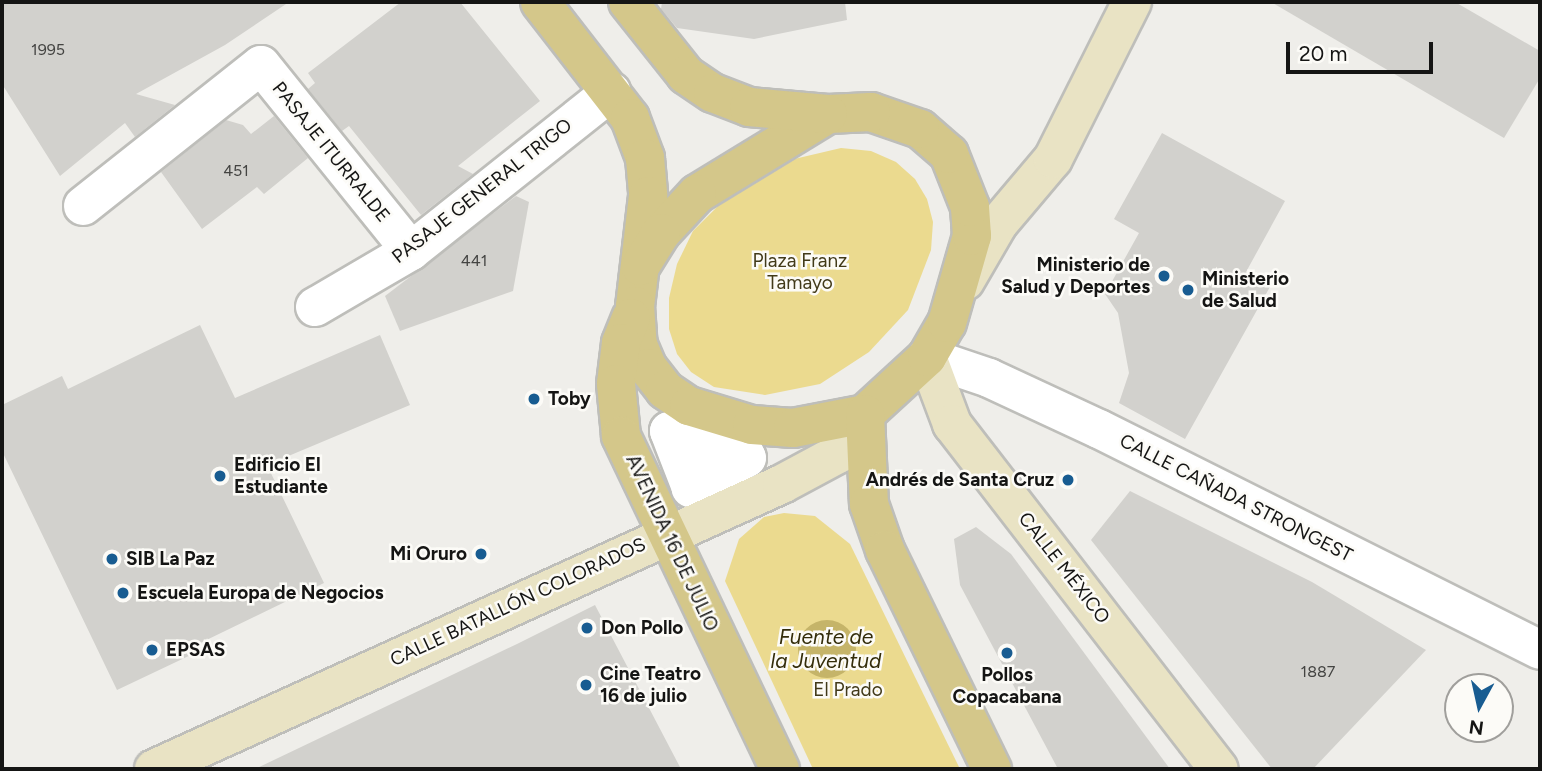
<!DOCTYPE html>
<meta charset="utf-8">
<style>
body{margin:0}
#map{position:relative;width:1542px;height:771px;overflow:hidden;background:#efeeea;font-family:Figtree,sans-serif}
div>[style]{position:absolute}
.green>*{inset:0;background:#ebda8f}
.water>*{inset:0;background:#c5b469}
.round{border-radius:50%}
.building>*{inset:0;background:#d2d1cd}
.roads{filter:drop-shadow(2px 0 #bebeba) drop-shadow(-2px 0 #bebeba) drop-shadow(0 2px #bebeba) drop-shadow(0 -2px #bebeba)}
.street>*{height:38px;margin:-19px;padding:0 19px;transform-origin:19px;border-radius:19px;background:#fff}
.secondary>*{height:38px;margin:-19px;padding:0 19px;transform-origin:19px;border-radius:19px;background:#e9e3c4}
.primary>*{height:38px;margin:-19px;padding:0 19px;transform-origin:19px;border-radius:19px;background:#d4c78a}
.dots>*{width:19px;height:19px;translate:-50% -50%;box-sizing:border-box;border:4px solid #fcfbf7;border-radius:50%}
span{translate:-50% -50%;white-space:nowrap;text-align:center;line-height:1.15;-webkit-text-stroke:5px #fcfbf7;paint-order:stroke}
.number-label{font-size:16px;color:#444442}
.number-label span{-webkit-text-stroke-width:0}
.street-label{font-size:19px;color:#151514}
.park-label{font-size:19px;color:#423a19}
.poi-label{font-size:19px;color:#151514;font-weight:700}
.right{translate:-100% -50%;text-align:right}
.left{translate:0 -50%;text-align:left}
.water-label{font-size:21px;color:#342d0a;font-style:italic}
.frame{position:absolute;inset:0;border:4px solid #151514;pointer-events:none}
.north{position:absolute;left:1444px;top:673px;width:70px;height:70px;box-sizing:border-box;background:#fcfbf7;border:2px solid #a09f9c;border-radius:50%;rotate:188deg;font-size:19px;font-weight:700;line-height:28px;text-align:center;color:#151514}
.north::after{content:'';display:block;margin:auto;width:24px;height:32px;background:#185c91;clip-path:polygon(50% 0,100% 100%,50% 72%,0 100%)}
.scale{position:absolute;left:1286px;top:42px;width:147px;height:32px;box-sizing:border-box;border:4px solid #151514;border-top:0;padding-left:9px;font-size:21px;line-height:24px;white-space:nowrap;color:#151514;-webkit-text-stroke:5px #fcfbf7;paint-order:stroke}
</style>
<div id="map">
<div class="green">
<div style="clip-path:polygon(841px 148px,871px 151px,896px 162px,915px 179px,927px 199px,933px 222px,931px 250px,908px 310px,869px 352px,820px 384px,765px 395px,714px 387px,691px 372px,677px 354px,669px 329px,669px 298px,677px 264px,693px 231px,738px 186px,773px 164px)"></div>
<div style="clip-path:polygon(784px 513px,815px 516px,850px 544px,960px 769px,813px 769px,725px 581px,739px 539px,764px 517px)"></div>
</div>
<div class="water">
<div class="round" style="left:798px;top:620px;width:58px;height:58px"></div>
</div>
<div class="building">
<div style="clip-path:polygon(2px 2px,289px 2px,225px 45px,136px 94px,175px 105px,135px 137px,125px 123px,60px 176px,2px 84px)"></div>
<div style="clip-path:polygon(401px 2px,460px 2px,540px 101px,458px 166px,473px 174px,421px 215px,349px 126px,342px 131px,308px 89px,315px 83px,308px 73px)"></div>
<div style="clip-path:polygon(662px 2px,845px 2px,847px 20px,754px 39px,677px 28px,661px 9px)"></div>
<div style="clip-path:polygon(1271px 2px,1455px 2px,1540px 51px,1540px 78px,1504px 138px)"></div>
<div style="clip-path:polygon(274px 116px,308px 158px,264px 194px,257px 187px,202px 229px,161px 172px,226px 120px,243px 125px,251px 134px)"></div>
<div style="clip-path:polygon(1162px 133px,1285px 201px,1246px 272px,1271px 285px,1185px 439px,1119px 403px,1129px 373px,1118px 313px,1105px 294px,1139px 233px,1114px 219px)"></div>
<div style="clip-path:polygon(516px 196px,529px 202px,513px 291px,400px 331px,385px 296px)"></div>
<div style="clip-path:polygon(200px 325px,235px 398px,380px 335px,410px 405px,267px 465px,324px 583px,192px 647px,195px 653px,117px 690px,2px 451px,2px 405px,62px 376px,68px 389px)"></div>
<div style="clip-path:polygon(1130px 491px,1312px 582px,1426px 650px,1313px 769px,1272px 769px,1091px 540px)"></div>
<div style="clip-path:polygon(976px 527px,1011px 554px,1170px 769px,1058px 769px,960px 585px,954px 539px)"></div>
<div style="clip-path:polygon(595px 605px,681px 769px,255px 769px,517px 644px)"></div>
</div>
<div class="roads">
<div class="street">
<div style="left:83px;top:206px;width:227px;rotate:-38.4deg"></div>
<div style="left:261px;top:65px;width:239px;rotate:51.1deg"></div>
<div style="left:315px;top:307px;width:111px;rotate:-30.3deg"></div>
<div style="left:411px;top:251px;width:256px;rotate:-38.5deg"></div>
<div style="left:927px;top:357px;width:65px;rotate:18.7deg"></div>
<div style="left:989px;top:378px;width:121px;rotate:24.9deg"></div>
<div style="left:1099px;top:429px;width:493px;rotate:26.6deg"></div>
<div style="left:669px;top:431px;width:48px;rotate:21.8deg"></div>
<div style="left:714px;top:449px;width:31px;rotate:9deg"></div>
<div style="left:745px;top:454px;width:4px;rotate:63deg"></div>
<div style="left:747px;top:458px;width:64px;rotate:151.8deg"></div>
<div style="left:691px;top:488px;width:61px;rotate:-111.1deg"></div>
</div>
<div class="secondary">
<div style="left:965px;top:281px;width:66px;rotate:-59.9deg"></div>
<div style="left:998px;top:224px;width:85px;rotate:-49.8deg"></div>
<div style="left:1053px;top:159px;width:176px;rotate:-63.3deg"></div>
<div style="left:927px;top:357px;width:72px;rotate:69.5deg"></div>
<div style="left:952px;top:424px;width:436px;rotate:52.3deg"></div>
<div style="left:154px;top:769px;width:690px;rotate:-24.41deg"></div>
<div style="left:782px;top:484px;width:64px;rotate:-28.2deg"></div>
<div style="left:838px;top:454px;width:48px;rotate:-56deg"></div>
</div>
<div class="primary">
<div style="left:540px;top:2px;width:147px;rotate:52.2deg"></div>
<div style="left:630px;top:118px;width:43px;rotate:69.4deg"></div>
<div style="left:645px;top:158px;width:38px;rotate:85deg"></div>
<div style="left:648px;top:196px;width:111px;rotate:96.7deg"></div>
<div style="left:635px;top:306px;width:39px;rotate:86deg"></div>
<div style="left:638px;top:345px;width:25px;rotate:67deg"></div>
<div style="left:648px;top:368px;width:28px;rotate:52deg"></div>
<div style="left:665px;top:390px;width:29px;rotate:34deg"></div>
<div style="left:689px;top:406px;width:66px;rotate:16.8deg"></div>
<div style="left:752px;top:425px;width:41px;rotate:4.2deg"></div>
<div style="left:793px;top:428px;width:73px;rotate:-11deg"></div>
<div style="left:865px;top:414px;width:84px;rotate:-42.6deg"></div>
<div style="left:927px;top:357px;width:39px;rotate:-60deg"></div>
<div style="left:947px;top:323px;width:91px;rotate:-74deg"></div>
<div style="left:972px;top:236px;width:29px;rotate:-94deg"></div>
<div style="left:970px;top:207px;width:57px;rotate:-111.6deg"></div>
<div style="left:949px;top:154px;width:38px;rotate:-139deg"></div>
<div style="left:920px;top:129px;width:52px;rotate:-160.9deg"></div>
<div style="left:871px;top:112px;width:43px;rotate:177.3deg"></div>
<div style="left:828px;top:114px;width:153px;rotate:148.6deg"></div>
<div style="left:697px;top:194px;width:53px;rotate:132.7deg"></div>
<div style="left:661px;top:233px;width:39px;rotate:122deg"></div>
<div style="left:628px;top:2px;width:93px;rotate:51.5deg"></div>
<div style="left:686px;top:75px;width:32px;rotate:34deg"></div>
<div style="left:713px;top:93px;width:39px;rotate:21deg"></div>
<div style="left:749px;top:107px;width:79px;rotate:5.1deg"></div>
<div style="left:631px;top:318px;width:27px;rotate:112deg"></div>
<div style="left:621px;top:343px;width:41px;rotate:97deg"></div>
<div style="left:616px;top:384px;width:52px;rotate:84.5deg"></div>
<div style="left:621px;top:436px;width:369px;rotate:64.5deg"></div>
<div style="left:865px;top:414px;width:90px;rotate:87.5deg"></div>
<div style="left:869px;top:504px;width:49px;rotate:70.8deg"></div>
<div style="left:885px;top:550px;width:244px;rotate:64deg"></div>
</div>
</div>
<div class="dots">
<div style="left:1164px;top:276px;background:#185c91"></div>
<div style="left:1188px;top:290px;background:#185c91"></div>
<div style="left:534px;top:399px;background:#185c91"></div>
<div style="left:220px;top:476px;background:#185c91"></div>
<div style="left:1068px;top:480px;background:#185c91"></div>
<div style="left:481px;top:554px;background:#185c91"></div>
<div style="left:112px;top:559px;background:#185c91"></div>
<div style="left:123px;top:593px;background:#185c91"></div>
<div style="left:587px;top:628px;background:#185c91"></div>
<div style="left:152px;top:650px;background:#185c91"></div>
<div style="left:1007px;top:653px;background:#185c91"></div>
<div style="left:586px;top:685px;background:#185c91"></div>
</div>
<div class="number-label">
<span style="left:48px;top:50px">1995</span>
<span style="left:236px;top:171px">451</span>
<span style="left:474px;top:261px">441</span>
<span style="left:1318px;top:672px">1887</span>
</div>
<div class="street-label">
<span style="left:331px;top:152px;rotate:51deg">PASAJE ITURRALDE</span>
<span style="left:482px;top:191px;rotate:-38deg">PASAJE GENERAL TRIGO</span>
<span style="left:1236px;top:498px;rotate:27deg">CALLE CAÑADA STRONGEST</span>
<span style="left:672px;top:543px;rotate:65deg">AVENIDA 16 DE JULIO</span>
<span style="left:1064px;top:568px;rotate:52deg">CALLE MÉXICO</span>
<span style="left:518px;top:602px;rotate:-25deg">CALLE BATALLÓN COLORADOS</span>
</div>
<div class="park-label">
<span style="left:800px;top:272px">Plaza Franz<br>Tamayo</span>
<span style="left:848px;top:690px">El Prado</span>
</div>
<div class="poi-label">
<span class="right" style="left:1150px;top:276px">Ministerio de<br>Salud y Deportes</span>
<span class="left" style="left:1202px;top:290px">Ministerio<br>de Salud</span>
<span class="left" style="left:548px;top:399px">Toby</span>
<span class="left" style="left:234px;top:476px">Edificio El<br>Estudiante</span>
<span class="right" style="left:1054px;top:480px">Andrés de Santa Cruz</span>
<span class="right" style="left:467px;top:554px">Mi Oruro</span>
<span class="left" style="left:126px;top:559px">SIB La Paz</span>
<span class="left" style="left:137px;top:593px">Escuela Europa de Negocios</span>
<span class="left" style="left:601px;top:628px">Don Pollo</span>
<span class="left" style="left:166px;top:650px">EPSAS</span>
<span class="left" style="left:600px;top:685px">Cine Teatro<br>16 de julio</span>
<span style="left:1007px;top:686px">Pollos<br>Copacabana</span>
</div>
<div class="water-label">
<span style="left:826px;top:649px">Fuente de<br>la Juventud</span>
</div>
<div class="frame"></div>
<div class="north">N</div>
<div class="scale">20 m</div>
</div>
